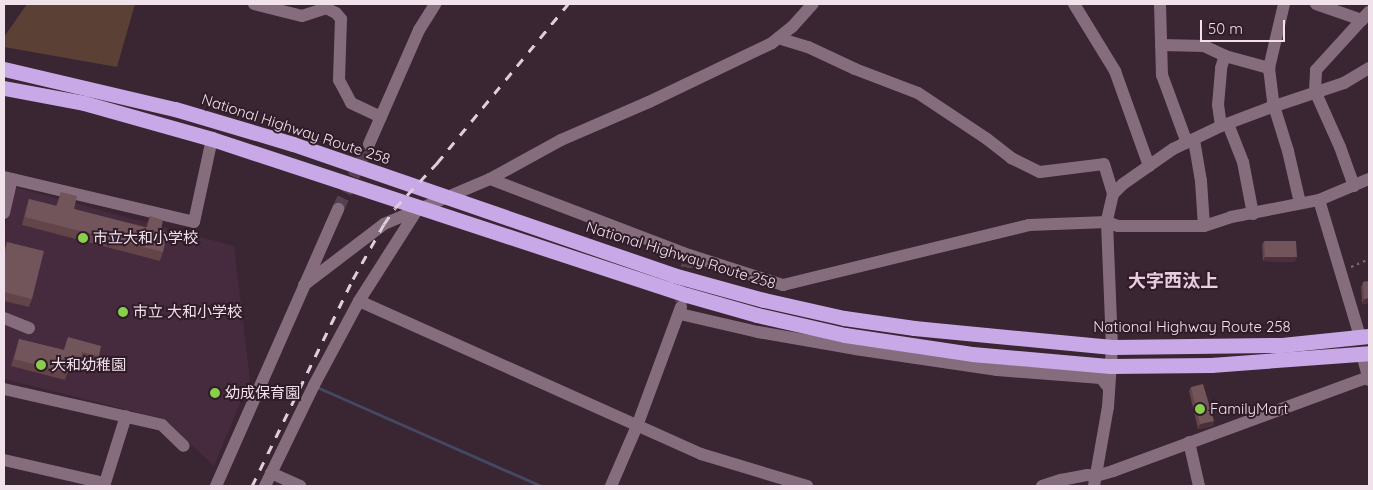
<!DOCTYPE html>
<meta charset="utf-8">
<style>
body{margin:0}
#map{position:relative;width:1373px;height:490px;overflow:hidden;background:#3a2533;font-family:Quicksand,"Noto Sans JP",sans-serif}
div>[style]{position:absolute}
.built>*{inset:0;background:#462a3d}
.green>*{inset:0;background:#5b4036}
.stream>*{height:3px;margin:-1.5px;padding:0 1.5px;transform-origin:1.5px;border-radius:1.5px;background:#444863}
.minor-tunnel>*{height:12px;margin-top:-6px;transform-origin:0;background:repeating-linear-gradient(90deg,#55414f 0 12px,transparent 0 18px)}
.path>*{height:2px;margin-top:-1px;transform-origin:0;background:repeating-linear-gradient(90deg,#7d6a76 0 2.5px,transparent 0 6.5px)}
.minor>*{height:12px;margin:-6px;padding:0 6px;transform-origin:6px;border-radius:6px;background:#866d7d}
.highway>*{height:15px;margin:-7.5px;padding:0 7.5px;transform-origin:7.5px;border-radius:7.5px;background:#c9a8e8}
.rail>*{height:3px;margin-top:-1.5px;transform-origin:0;background:repeating-linear-gradient(90deg,#deced9 0 9px,transparent 0 18px)}
.wall>*{inset:0;background:#634449}
.shaded-wall>*{inset:0;background:#4c3039}
.building>*{inset:0;background:#72555b}
.dots>*{width:14px;height:14px;translate:-50% -50%;box-sizing:border-box;border:2px solid #301b29;border-radius:50%}
span{translate:-50% -50%;white-space:nowrap;text-align:center;line-height:1.15;-webkit-text-stroke:4px #301b29;paint-order:stroke}
.street-label{font-size:15px;color:#f0e1eb}
.poi-label{font-size:15px;color:#f0e1eb}
.left{translate:0 -50%;text-align:left}
.quarter-label{font-size:18px;color:#e9cddf;font-weight:700}
.frame{position:absolute;inset:0;border:5px solid #f0e1eb;pointer-events:none}
.scale{position:absolute;left:1200px;top:20px;width:85px;height:22px;box-sizing:border-box;border:2px solid #f0e1eb;border-top:0;padding-left:6px;font-size:15px;line-height:18px;white-space:nowrap;color:#f0e1eb;-webkit-text-stroke:4px #301b29;paint-order:stroke}
</style>
<div id="map">
<div class="built">
<div style="clip-path:polygon(18px 188px,234px 246px,250px 379px,214px 466px,164px 419px,4px 379px,4px 231px,13px 189px)"></div>
</div>
<div class="green">
<div style="clip-path:polygon(27px 4px,135px 4px,117px 67px,4px 47px,4px 37px)"></div>
</div>
<div class="stream">
<div style="left:319px;top:388px;width:243px;rotate:23.8deg"></div>
</div>
<div class="minor-tunnel">
<div style="left:338px;top:209px;width:72px;rotate:-64.5deg"></div>
<div style="left:681px;top:303px;width:39px;rotate:-81deg"></div>
</div>
<div class="path">
<div style="left:1351px;top:267px;width:20px;rotate:-24deg"></div>
</div>
<div class="minor">
<div style="left:254px;top:4px;width:49px;rotate:14deg"></div>
<div style="left:302px;top:16px;width:25px;rotate:-18deg"></div>
<div style="left:326px;top:8px;width:11px;rotate:27deg"></div>
<div style="left:336px;top:13px;width:8px;rotate:50deg"></div>
<div style="left:341px;top:19px;width:61px;rotate:91.9deg"></div>
<div style="left:339px;top:80px;width:26px;rotate:62deg"></div>
<div style="left:351px;top:103px;width:33px;rotate:25deg"></div>
<div style="left:1074px;top:4px;width:79px;rotate:58.5deg"></div>
<div style="left:1115px;top:71px;width:101px;rotate:70.3deg"></div>
<div style="left:1160px;top:4px;width:71px;rotate:88.4deg"></div>
<div style="left:1162px;top:75px;width:72px;rotate:69.8deg"></div>
<div style="left:1284px;top:4px;width:66px;rotate:103.2deg"></div>
<div style="left:1269px;top:68px;width:38px;rotate:83deg"></div>
<div style="left:1274px;top:106px;width:47px;rotate:72.7deg"></div>
<div style="left:1288px;top:151px;width:53px;rotate:77deg"></div>
<div style="left:1316px;top:4px;width:49px;rotate:19.2deg"></div>
<div style="left:778px;top:38px;width:31px;rotate:17deg"></div>
<div style="left:808px;top:47px;width:52px;rotate:25.1deg"></div>
<div style="left:855px;top:69px;width:67px;rotate:20.9deg"></div>
<div style="left:918px;top:93px;width:83px;rotate:33.7deg"></div>
<div style="left:987px;top:139px;width:31px;rotate:38deg"></div>
<div style="left:1011px;top:158px;width:32px;rotate:26deg"></div>
<div style="left:1040px;top:172px;width:64px;rotate:-7.1deg"></div>
<div style="left:1104px;top:164px;width:31px;rotate:73deg"></div>
<div style="left:1161px;top:45px;width:43px;rotate:1.3deg"></div>
<div style="left:1204px;top:46px;width:23px;rotate:25deg"></div>
<div style="left:1225px;top:56px;width:46px;rotate:15.3deg"></div>
<div style="left:1228px;top:124px;width:41px;rotate:68.5deg"></div>
<div style="left:1243px;top:162px;width:53px;rotate:79.1deg"></div>
<div style="left:1221px;top:126px;width:21px;rotate:-98deg"></div>
<div style="left:1218px;top:105px;width:37px;rotate:-85deg"></div>
<div style="left:1221px;top:68px;width:13px;rotate:-72deg"></div>
<div style="left:1194px;top:140px;width:42px;rotate:80.3deg"></div>
<div style="left:1201px;top:181px;width:45px;rotate:86.2deg"></div>
<div style="left:369px;top:144px;width:124px;rotate:-66.3deg"></div>
<div style="left:419px;top:30px;width:31px;rotate:-58deg"></div>
<div style="left:4px;top:177px;width:195px;rotate:13.3deg"></div>
<div style="left:194px;top:222px;width:85px;rotate:-77.8deg"></div>
<div style="left:490px;top:179px;width:213px;rotate:20.9deg"></div>
<div style="left:689px;top:255px;width:99px;rotate:17.7deg"></div>
<div style="left:783px;top:285px;width:253px;rotate:-13.7deg"></div>
<div style="left:1029px;top:225px;width:78px;rotate:-2.2deg"></div>
<div style="left:1107px;top:222px;width:12px;rotate:20deg"></div>
<div style="left:1118px;top:226px;width:86px"></div>
<div style="left:1204px;top:226px;width:28px;rotate:-18deg"></div>
<div style="left:1231px;top:217px;width:90px;rotate:-10.9deg"></div>
<div style="left:1319px;top:200px;width:54px;rotate:-22.8deg"></div>
<div style="left:1354px;top:186px;width:41px;rotate:-109.7deg"></div>
<div style="left:1340px;top:147px;width:61px;rotate:-114.1deg"></div>
<div style="left:1315px;top:91px;width:21px;rotate:-87deg"></div>
<div style="left:1316px;top:70px;width:79px;rotate:-47.6deg"></div>
<div style="left:1319px;top:200px;width:143px;rotate:73.3deg"></div>
<div style="left:4px;top:213px;width:35px;rotate:-77deg"></div>
<div style="left:304px;top:285px;width:101px;rotate:-37.3deg"></div>
<div style="left:384px;top:224px;width:115px;rotate:-23deg"></div>
<div style="left:490px;top:179px;width:81px;rotate:-28.8deg"></div>
<div style="left:561px;top:140px;width:96px;rotate:-23.4deg"></div>
<div style="left:649px;top:102px;width:136px;rotate:-25.6deg"></div>
<div style="left:772px;top:43px;width:26px;rotate:-39deg"></div>
<div style="left:792px;top:27px;width:31px;rotate:-48deg"></div>
<div style="left:359px;top:301px;width:375px;rotate:24.1deg"></div>
<div style="left:701px;top:454px;width:111px;rotate:16.8deg"></div>
<div style="left:680px;top:314px;width:80px;rotate:13deg"></div>
<div style="left:758px;top:332px;width:98px;rotate:9.9deg"></div>
<div style="left:855px;top:349px;width:144px;rotate:8.4deg"></div>
<div style="left:997px;top:370px;width:104px;rotate:4.4deg"></div>
<div style="left:1101px;top:378px;width:13px;rotate:51deg"></div>
<div style="left:4px;top:318px;width:27px;rotate:22deg"></div>
<div style="left:1362px;top:354px;width:27px;rotate:75deg"></div>
<div style="left:4px;top:389px;width:162px;rotate:12.8deg"></div>
<div style="left:162px;top:425px;width:30px;rotate:44deg"></div>
<div style="left:1189px;top:442px;width:45px;rotate:77.2deg"></div>
<div style="left:4px;top:460px;width:103px;rotate:13deg"></div>
<div style="left:271px;top:473px;width:32px;rotate:24deg"></div>
<div style="left:104px;top:486px;width:73px;rotate:-72.6deg"></div>
<div style="left:216px;top:486px;width:303px;rotate:-66.2deg"></div>
<div style="left:265px;top:486px;width:112px;rotate:-64.1deg"></div>
<div style="left:314px;top:385px;width:95px;rotate:-61.8deg"></div>
<div style="left:359px;top:301px;width:108px;rotate:-57.5deg"></div>
<div style="left:611px;top:486px;width:65px;rotate:-66.6deg"></div>
<div style="left:637px;top:426px;width:127px;rotate:-69.7deg"></div>
<div style="left:1042px;top:486px;width:20px;rotate:-18deg"></div>
<div style="left:1061px;top:480px;width:26px;rotate:-11deg"></div>
<div style="left:1087px;top:475px;width:9px;rotate:6deg"></div>
<div style="left:1096px;top:476px;width:18px;rotate:-16deg"></div>
<div style="left:1113px;top:471px;width:272px;rotate:-20.2deg"></div>
<div style="left:1094px;top:486px;width:80px;rotate:-80deg"></div>
<div style="left:1108px;top:407px;width:60px;rotate:-86.2deg"></div>
<div style="left:1112px;top:347px;width:127px;rotate:-92.3deg"></div>
<div style="left:1107px;top:220px;width:27px;rotate:-77deg"></div>
<div style="left:1113px;top:194px;width:14px;rotate:-45deg"></div>
<div style="left:1123px;top:184px;width:61px;rotate:-35deg"></div>
<div style="left:1173px;top:149px;width:53px;rotate:-25.6deg"></div>
<div style="left:1221px;top:126px;width:51px;rotate:-20.6deg"></div>
<div style="left:1269px;top:108px;width:79px;rotate:-18.4deg"></div>
<div style="left:1344px;top:83px;width:29px;rotate:-31deg"></div>
</div>
<div class="highway">
<div style="left:4px;top:69px;width:176px;rotate:13.2deg"></div>
<div style="left:175px;top:109px;width:123px;rotate:16.5deg"></div>
<div style="left:293px;top:144px;width:402px;rotate:19deg"></div>
<div style="left:673px;top:275px;width:94px;rotate:15.4deg"></div>
<div style="left:764px;top:300px;width:82px;rotate:12.7deg"></div>
<div style="left:844px;top:318px;width:71px;rotate:8.1deg"></div>
<div style="left:914px;top:328px;width:199px;rotate:5.5deg"></div>
<div style="left:1112px;top:347px;width:170px;rotate:-0.7deg"></div>
<div style="left:1282px;top:345px;width:87px;rotate:-5.9deg"></div>
<div style="left:4px;top:88px;width:81px;rotate:10.6deg"></div>
<div style="left:84px;top:103px;width:133px;rotate:15.7deg"></div>
<div style="left:212px;top:139px;width:500px;rotate:18.2deg"></div>
<div style="left:687px;top:295px;width:73px;rotate:15.9deg"></div>
<div style="left:757px;top:315px;width:90px;rotate:12.8deg"></div>
<div style="left:845px;top:335px;width:128px;rotate:8.5deg"></div>
<div style="left:972px;top:354px;width:139px;rotate:5deg"></div>
<div style="left:1110px;top:366px;width:101px;rotate:-0.6deg"></div>
<div style="left:1211px;top:365px;width:158px;rotate:-4.3deg"></div>
</div>
<div class="rail">
<div style="left:252px;top:486px;width:230px;rotate:-64deg"></div>
<div style="left:353px;top:279px;width:63px;rotate:-60.6deg"></div>
<div style="left:384px;top:224px;width:19px;rotate:-55deg"></div>
<div style="left:395px;top:208px;width:62px;rotate:-47deg"></div>
<div style="left:437px;top:163px;width:206px;rotate:-50.5deg"></div>
</div>
<div class="wall">
<div style="clip-path:polygon(61px 192px,74px 209px,146px 227px,150px 216px,161px 230px,163px 252px,160px 261px,22px 225px,26px 208px,29px 199px,56px 206px)"></div>
<div style="clip-path:polygon(1264px 241px,1295px 262px,1263px 261px,1262px 245px)"></div>
<div style="clip-path:polygon(7px 242px,32px 299px,29px 307px,4px 301px,4px 252px)"></div>
<div style="clip-path:polygon(1369px 281px,1369px 303px,1362px 304px,1361px 287px,1363px 282px)"></div>
<div style="clip-path:polygon(68px 337px,99px 356px,96px 363px,80px 359px,78px 363px,71px 362px,65px 380px,11px 366px,19px 339px,64px 350px)"></div>
<div style="clip-path:polygon(1191px 387px,1214px 421px,1213px 426px,1198px 429px,1189px 391px)"></div>
</div>
<div class="shaded-wall">
<div style="clip-path:polygon(1265px 257px,1297px 257px,1295px 262px,1263px 261px)"></div>
<div style="clip-path:polygon(1369px 298px,1369px 303px,1362px 304px,1364px 299px)"></div>
<div style="clip-path:polygon(1214px 421px,1213px 426px,1198px 429px,1200px 424px)"></div>
</div>
<div class="building">
<div style="clip-path:polygon(61px 192px,77px 196px,74px 209px,147px 228px,150px 216px,163px 220px,161px 230px,168px 232px,163px 252px,25px 217px,29px 199px,57px 206px)"></div>
<div style="clip-path:polygon(1264px 241px,1296px 241px,1297px 257px,1265px 257px)"></div>
<div style="clip-path:polygon(7px 242px,44px 251px,32px 299px,4px 292px,4px 256px)"></div>
<div style="clip-path:polygon(1369px 281px,1369px 298px,1364px 299px,1363px 282px)"></div>
<div style="clip-path:polygon(68px 337px,101px 346px,99px 356px,82px 352px,81px 357px,72px 355px,68px 373px,14px 359px,19px 339px,64px 350px)"></div>
<div style="clip-path:polygon(1203px 384px,1214px 421px,1200px 424px,1191px 387px)"></div>
</div>
<div class="dots">
<div style="left:83px;top:238px;background:#88cf4a"></div>
<div style="left:123px;top:312px;background:#88cf4a"></div>
<div style="left:41px;top:365px;background:#88cf4a"></div>
<div style="left:215px;top:393px;background:#88cf4a"></div>
<div style="left:1200px;top:409px;background:#88cf4a"></div>
</div>
<div class="street-label">
<span style="left:296px;top:129px;rotate:18deg">National Highway Route 258</span>
<span style="left:681px;top:255px;rotate:17deg">National Highway Route 258</span>
<span style="left:1192px;top:327px">National Highway Route 258</span>
</div>
<div class="poi-label">
<span class="left" style="left:93px;top:238px">市立大和小学校</span>
<span class="left" style="left:133px;top:312px">市立 大和小学校</span>
<span class="left" style="left:51px;top:365px">大和幼稚園</span>
<span class="left" style="left:225px;top:393px">幼成保育園</span>
<span class="left" style="left:1210px;top:409px">FamilyMart</span>
</div>
<div class="quarter-label">
<span style="left:1173px;top:281px">大字西汰上</span>
</div>
<div class="frame"></div>
<div class="scale">50 m</div>
</div>
